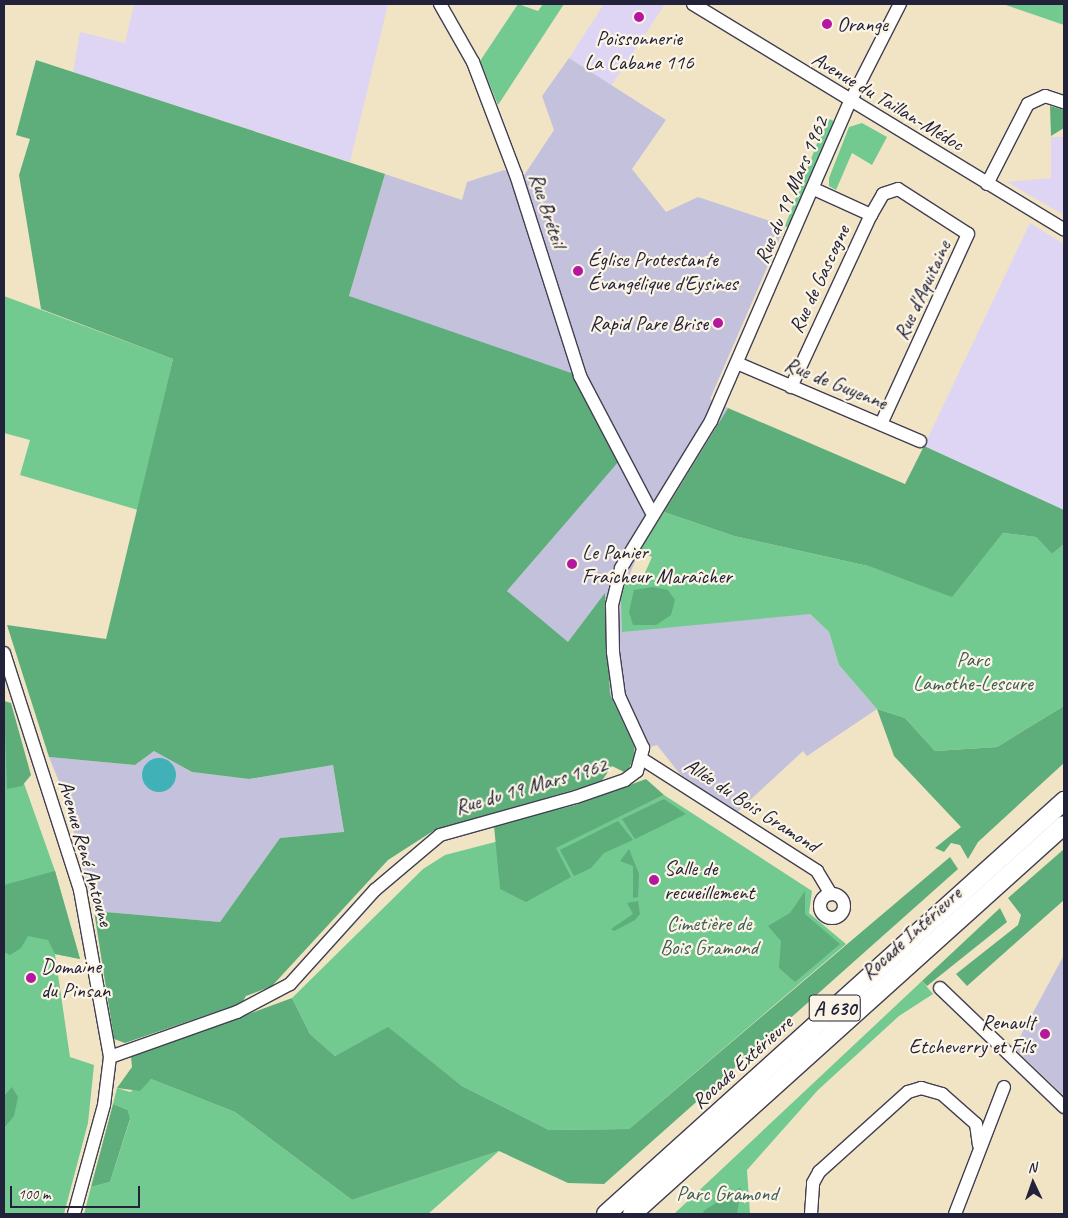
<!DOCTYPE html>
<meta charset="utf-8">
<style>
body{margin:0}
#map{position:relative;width:1068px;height:1218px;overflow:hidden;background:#f0e4c5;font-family:Caveat,sans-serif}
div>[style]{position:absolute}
.built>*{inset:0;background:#ded5f5}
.industrial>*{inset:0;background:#c3c1db}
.green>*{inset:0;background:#72ca90}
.forest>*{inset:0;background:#5dae7a}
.water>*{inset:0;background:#40b1b7}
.round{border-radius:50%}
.roads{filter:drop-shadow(1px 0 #413f50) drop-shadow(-1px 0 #413f50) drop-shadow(0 1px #413f50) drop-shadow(0 -1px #413f50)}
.minor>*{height:12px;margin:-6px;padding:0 6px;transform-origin:6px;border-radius:6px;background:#fff}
.minor>.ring{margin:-6px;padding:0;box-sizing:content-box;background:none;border:12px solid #fff;border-radius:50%}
.highway>*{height:18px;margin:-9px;padding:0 9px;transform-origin:9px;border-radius:9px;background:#fff}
.dots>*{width:14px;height:14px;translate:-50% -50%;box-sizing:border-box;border:2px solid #fcf5e5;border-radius:50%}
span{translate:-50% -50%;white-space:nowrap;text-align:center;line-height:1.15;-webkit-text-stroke:4.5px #fcf5e5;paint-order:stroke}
.shield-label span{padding:1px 4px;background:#fcf5e5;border:1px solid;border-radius:4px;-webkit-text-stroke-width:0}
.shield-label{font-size:20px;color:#22223b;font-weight:700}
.poi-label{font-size:21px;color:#22223b}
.left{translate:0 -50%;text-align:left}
.right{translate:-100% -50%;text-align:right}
.street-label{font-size:21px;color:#22223b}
.park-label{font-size:21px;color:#3e5d59}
.frame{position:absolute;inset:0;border:5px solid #22223b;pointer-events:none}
.north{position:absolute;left:1008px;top:1158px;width:50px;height:50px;-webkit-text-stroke:4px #fcf5e5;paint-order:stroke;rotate:357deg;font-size:14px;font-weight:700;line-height:20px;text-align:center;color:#22223b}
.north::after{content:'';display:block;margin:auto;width:18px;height:22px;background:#22223b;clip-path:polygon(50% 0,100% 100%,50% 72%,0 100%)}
.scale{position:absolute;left:10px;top:1186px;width:130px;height:22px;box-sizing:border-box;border:2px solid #22223b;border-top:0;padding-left:6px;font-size:15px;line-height:18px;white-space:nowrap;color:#22223b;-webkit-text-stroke:4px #fcf5e5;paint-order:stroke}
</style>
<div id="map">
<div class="built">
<div style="clip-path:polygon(134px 4px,388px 4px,350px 162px,73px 72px,80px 32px,125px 43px)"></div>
<div style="clip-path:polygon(604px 4px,665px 4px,611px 86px,569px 58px)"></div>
<div style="clip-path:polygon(1051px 137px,1064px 137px,1064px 215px,1007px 182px,1051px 178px)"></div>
<div style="clip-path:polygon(1030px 223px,1064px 244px,1064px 510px,924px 446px)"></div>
</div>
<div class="industrial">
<div style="clip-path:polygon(569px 58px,666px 120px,632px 169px,666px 212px,698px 197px,785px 226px,710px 399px,728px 408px,639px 551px,621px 597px,810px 614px,829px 632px,839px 665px,877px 709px,807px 756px,803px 751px,735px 814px,680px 774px,657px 745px,635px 751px,610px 694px,605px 594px,568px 643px,507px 591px,618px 461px,349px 296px,385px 174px,462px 200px,467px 182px,504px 170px,523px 177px,554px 130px,542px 96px)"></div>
<div style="clip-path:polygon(154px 751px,192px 772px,249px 779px,333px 765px,344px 833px,280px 838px,220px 922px,94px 911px,64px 794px,49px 757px,135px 765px)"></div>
<div style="clip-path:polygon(1064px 955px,1064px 1090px,1062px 1094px,1014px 1048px)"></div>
</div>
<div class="green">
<div style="clip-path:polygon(518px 4px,538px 11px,543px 4px,564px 4px,498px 105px,480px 61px)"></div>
<div style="clip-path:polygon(1003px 4px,1064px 4px,1064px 25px)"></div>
<div style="clip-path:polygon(827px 118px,834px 121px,791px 229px,785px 226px)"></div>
<div style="clip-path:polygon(862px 123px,887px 137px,872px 165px,852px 153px,836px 190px,829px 186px,829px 178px,849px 127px)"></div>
<div style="clip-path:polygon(4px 296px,173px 359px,138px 510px,20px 475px,30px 440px,4px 433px)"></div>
<div style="clip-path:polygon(664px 512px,734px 536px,868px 566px,952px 596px,1003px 533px,1036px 537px,1052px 554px,1064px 544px,1064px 706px,997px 747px,935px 751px,905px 718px,877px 709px,839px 665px,829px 632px,810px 614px,622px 632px,621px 597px,627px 577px,641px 582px,652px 557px,639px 551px)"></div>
<div style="clip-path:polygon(4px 727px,55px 871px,80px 959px,55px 954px,70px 1057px,94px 1065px,88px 1123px,64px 1214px,4px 1214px)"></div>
<div style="clip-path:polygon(664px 795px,812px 891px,809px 913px,846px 944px,629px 1129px,549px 1130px,462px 1086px,388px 1028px,335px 1056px,310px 1034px,292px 998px,423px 869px,445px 855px,499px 841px,500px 889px,555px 848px)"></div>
<div style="clip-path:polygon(922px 981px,933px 994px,899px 1016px,818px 1090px,747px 1170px,750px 1214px,674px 1214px)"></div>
<div style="clip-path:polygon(151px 1079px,235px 1112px,352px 1200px,499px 1151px,428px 1214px,84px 1214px,91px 1187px,110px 1182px,130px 1120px,128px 1110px,113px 1104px,117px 1088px,130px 1092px)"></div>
</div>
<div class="forest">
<div style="clip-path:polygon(36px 60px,385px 174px,349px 296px,574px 374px,619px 461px,507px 591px,568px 642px,605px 593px,610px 694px,634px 746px,635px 756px,629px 768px,624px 772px,612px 766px,601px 782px,433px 831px,388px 860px,272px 986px,246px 996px,242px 1003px,125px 1043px,114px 1039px,94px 911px,220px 922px,280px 838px,344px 832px,333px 765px,249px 779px,192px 772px,154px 751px,135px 765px,49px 757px,7px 625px,106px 639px,173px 359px,41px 309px,19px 175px,30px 139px,16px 135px)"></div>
<div style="clip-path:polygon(1050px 106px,1064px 110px,1064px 128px,1051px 136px)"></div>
<div style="clip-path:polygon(728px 408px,905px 484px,924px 446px,1064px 510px,1064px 544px,1052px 554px,1036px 537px,1003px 533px,952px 597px,868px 566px,734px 536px,664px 512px)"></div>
<div style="clip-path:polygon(653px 587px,668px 590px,675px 600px,671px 615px,656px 625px,633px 625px,629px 612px,634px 590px)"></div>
<div style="clip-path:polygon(4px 701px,11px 703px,31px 775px,22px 786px,7px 789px)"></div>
<div style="clip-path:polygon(1064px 706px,1064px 763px,978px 842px,968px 859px,960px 845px,951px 843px,944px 852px,935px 848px,961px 827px,894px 756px,877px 709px,905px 718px,935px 751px,997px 747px)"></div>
<div style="clip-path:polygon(646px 779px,664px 795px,556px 848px,571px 877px,526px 902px,500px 889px,494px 826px,575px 805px)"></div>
<div style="clip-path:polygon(664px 799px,686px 814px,635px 839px,622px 819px)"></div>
<div style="clip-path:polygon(618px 821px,633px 840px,604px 853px,591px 868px,574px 876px,560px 850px)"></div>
<div style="clip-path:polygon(629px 849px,639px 874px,638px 897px,633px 898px,633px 866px,620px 861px)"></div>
<div style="clip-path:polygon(1064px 849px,1064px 900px,967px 986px,956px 974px,1018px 925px,1021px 915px,1008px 898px)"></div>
<div style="clip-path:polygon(950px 857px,958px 869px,604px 1184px,568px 1183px,499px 1151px,352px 1200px,235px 1112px,151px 1079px,140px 1091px,117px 1088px,132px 1067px,131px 1057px,292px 998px,310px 1034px,335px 1056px,388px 1027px,462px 1086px,549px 1130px,629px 1129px)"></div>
<div style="clip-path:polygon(55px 871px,80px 959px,55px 954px,48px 940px,28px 936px,21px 948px,10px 955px,4px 952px,4px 885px)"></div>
<div style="clip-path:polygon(805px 891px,805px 914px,840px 944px,795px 982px,779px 968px,781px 941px,768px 926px,790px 913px)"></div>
<div style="clip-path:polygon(638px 901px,640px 914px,635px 920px,614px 931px,611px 929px,633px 914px,627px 903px)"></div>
<div style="clip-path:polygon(1000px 908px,1007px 922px,927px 986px,922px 981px)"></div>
<div style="clip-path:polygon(12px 1087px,18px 1097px,14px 1116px,4px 1128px,4px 1096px)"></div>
<div style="clip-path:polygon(113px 1104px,128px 1110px,130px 1119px,110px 1182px,91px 1187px)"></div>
<div style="clip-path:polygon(741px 1187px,737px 1214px,702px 1214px,705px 1210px)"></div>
</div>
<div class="water">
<div class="round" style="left:142px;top:758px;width:34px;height:34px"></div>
</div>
<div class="roads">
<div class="minor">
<div style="left:440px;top:4px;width:67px;rotate:60.4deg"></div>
<div style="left:473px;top:62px;width:121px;rotate:69.2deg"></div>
<div style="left:516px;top:175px;width:211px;rotate:72.3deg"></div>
<div style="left:580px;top:376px;width:153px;rotate:62.3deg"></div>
<div style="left:693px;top:4px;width:434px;rotate:31.3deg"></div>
<div style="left:987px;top:184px;width:90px;rotate:-62.9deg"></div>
<div style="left:1028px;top:104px;width:19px;rotate:-25deg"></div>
<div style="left:1045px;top:96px;width:20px;rotate:18deg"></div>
<div style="left:814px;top:189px;width:63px;rotate:24.5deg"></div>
<div style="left:871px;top:215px;width:24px;rotate:-60deg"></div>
<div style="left:883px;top:194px;width:16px;rotate:-18deg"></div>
<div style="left:898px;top:189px;width:83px;rotate:32.7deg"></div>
<div style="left:968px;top:234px;width:209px;rotate:114.6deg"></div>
<div style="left:737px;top:363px;width:199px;rotate:23.1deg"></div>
<div style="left:791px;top:387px;width:190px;rotate:-65.1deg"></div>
<div style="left:4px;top:653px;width:249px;rotate:72.2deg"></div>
<div style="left:80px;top:890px;width:170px;rotate:79.8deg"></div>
<div style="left:110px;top:1057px;width:48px;rotate:97.1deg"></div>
<div style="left:104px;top:1105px;width:113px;rotate:105.4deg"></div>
<div style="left:642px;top:759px;width:208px;rotate:32.6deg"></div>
<div style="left:817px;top:871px;width:27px;rotate:59deg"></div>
<div class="ring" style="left:820px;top:894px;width:12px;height:12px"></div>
<div style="left:940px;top:988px;width:172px;rotate:43.8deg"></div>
<div style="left:110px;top:1057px;width:135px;rotate:-19.5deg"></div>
<div style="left:237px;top:1012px;width:60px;rotate:-27.8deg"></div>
<div style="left:290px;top:984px;width:127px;rotate:-47.9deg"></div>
<div style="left:375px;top:890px;width:85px;rotate:-40.2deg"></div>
<div style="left:440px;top:835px;width:141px;rotate:-15.6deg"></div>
<div style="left:576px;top:797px;width:52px;rotate:-19.1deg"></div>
<div style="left:625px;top:780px;width:15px;rotate:-37deg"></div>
<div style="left:637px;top:771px;width:24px;rotate:-75deg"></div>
<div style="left:643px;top:748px;width:57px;rotate:-114.8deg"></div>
<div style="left:619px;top:696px;width:44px;rotate:-97.8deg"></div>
<div style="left:613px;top:652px;width:47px;rotate:-91.2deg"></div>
<div style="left:612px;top:605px;width:38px;rotate:-76deg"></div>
<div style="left:621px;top:568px;width:172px;rotate:-58.5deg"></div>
<div style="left:711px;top:421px;width:348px;rotate:-66.5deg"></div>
<div style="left:850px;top:102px;width:110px;rotate:-63deg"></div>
<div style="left:811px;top:1214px;width:31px;rotate:-86deg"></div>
<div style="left:813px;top:1183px;width:13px;rotate:-61deg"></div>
<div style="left:819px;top:1172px;width:120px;rotate:-42deg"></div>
<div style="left:908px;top:1092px;width:14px;rotate:-17deg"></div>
<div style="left:921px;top:1088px;width:22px;rotate:16deg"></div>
<div style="left:942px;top:1094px;width:45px;rotate:41.4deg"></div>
<div style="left:976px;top:1124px;width:21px;rotate:82deg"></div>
<div style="left:955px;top:1214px;width:136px;rotate:-68.9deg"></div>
</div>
<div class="highway">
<div style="left:606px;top:1214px;width:617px;rotate:-42.04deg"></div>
<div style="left:632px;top:1214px;width:581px;rotate:-42deg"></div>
</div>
</div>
<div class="dots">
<div style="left:639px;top:17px;background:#b5179e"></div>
<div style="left:827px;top:24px;background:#b5179e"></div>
<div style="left:578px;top:271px;background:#b5179e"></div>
<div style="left:718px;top:323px;background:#b5179e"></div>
<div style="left:572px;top:564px;background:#b5179e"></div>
<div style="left:654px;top:880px;background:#b5179e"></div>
<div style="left:31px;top:978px;background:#b5179e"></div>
<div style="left:1045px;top:1034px;background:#b5179e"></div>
</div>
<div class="shield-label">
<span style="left:835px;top:1008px">A 630</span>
</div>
<div class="poi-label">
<span class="left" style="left:837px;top:24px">Orange</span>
<span style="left:639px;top:50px">Poissonnerie<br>La Cabane 116</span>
<span class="left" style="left:588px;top:271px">Église Protestante<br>Évangélique d'Eysines</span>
<span class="right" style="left:708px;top:323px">Rapid Pare Brise</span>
<span class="left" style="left:582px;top:564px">Le Panier<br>Fraîcheur Maraîcher</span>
<span class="left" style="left:664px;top:880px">Salle de<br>recueillement</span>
<span class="left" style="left:41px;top:978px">Domaine<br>du Pinsan</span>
<span class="right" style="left:1035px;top:1034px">Renault<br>Etcheverry et Fils</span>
</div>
<div class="street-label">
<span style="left:888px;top:101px;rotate:31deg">Avenue du Taillan-Médoc</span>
<span style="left:791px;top:190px;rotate:-67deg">Rue du 19 Mars 1962</span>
<span style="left:548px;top:210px;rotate:72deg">Rue Bréteil</span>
<span style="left:819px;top:279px;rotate:-65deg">Rue de Gascogne</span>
<span style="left:922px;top:290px;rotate:-65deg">Rue d'Aquitaine</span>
<span style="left:836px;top:383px;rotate:22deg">Rue de Guyenne</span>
<span style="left:531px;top:786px;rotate:-16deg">Rue du 19 Mars 1962</span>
<span style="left:752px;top:805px;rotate:33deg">Allée du Bois Gramond</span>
<span style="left:86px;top:853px;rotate:74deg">Avenue René Antoune</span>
<span style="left:911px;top:933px;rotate:-42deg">Rocade Intérieure</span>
<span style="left:742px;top:1062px;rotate:-42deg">Rocade Extérieure</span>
</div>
<div class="park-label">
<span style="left:973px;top:671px">Parc<br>Lamothe-Lescure</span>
<span style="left:709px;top:935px">Cimetière de<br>Bois Gramond</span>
<span style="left:727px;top:1193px">Parc Gramond</span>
</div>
<div class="frame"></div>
<div class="north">N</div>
<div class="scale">100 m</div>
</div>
